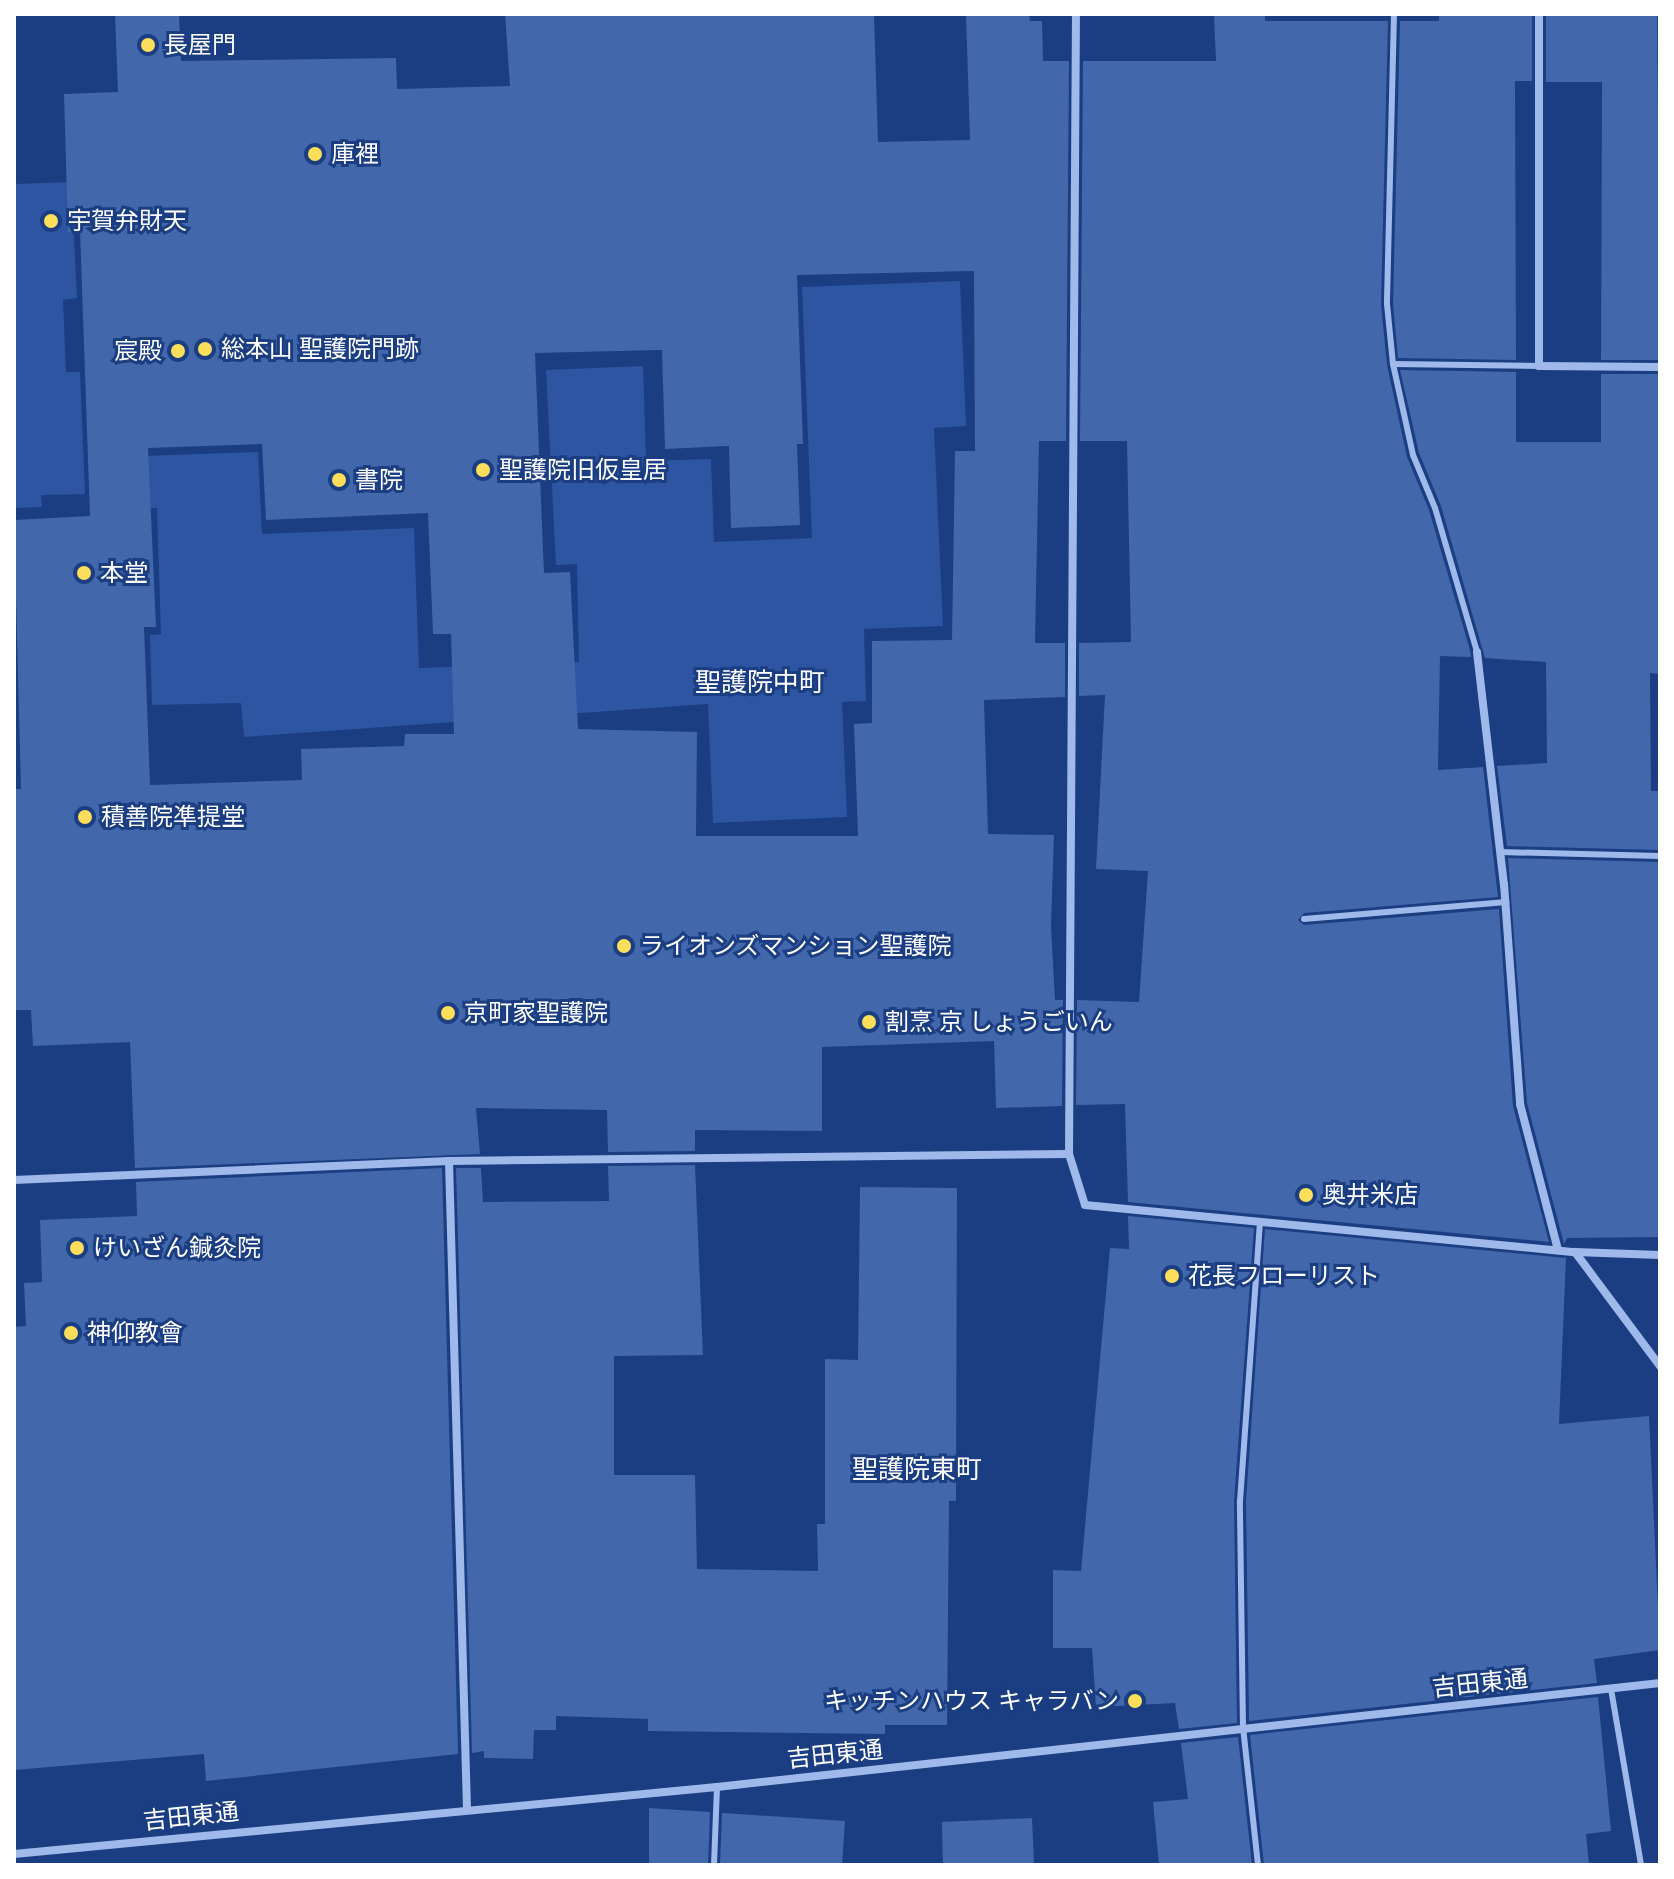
<!DOCTYPE html>
<meta charset="utf-8">
<style>
body{margin:0}
#map{position:relative;width:1674px;height:1879px;overflow:hidden;background:#1b3d82;font-family:Figtree,"Noto Sans JP",sans-serif}
div>[style]{position:absolute}
.green>*{inset:0;background:#2e55a1}
.building>*{inset:0;background:#4367ab}
.lane>*{height:6px;margin:-3px;padding:0 3px;transform-origin:3px;border-radius:3px;background:#9fb9ea}
.street>*{height:8px;margin:-4px;padding:0 4px;transform-origin:4px;border-radius:4px;background:#9fb9ea}
.dots>*{width:22px;height:22px;translate:-50% -50%;box-sizing:border-box;border:4px solid #1b3d82;border-radius:50%}
span{translate:-50% -50%;white-space:nowrap;text-align:center;line-height:1.15;-webkit-text-stroke:6px #1b3d82;paint-order:stroke}
.poi-label{font-size:24px;color:#fff}
.left{translate:0 -50%;text-align:left}
.right{translate:-100% -50%;text-align:right}
.street-label{font-size:24px;color:#fff}
.neighbourhood-label{font-size:26px;color:#fff}
.frame{position:absolute;inset:0;border:16px solid #fff;pointer-events:none}
</style>
<div id="map">
<div class="green">
<div style="clip-path:polygon(71px 182px,77px 298px,63px 300px,66px 372px,80px 372px,85px 494px,41px 495px,42px 507px,14px 508px,14px 184px)"></div>
<div style="clip-path:polygon(960px 281px,966px 426px,934px 428px,943px 626px,864px 629px,866px 701px,842px 702px,847px 817px,713px 823px,708px 704px,244px 737px,241px 703px,152px 705px,150px 635px,161px 634px,157px 508px,144px 508px,142px 456px,258px 452px,262px 534px,414px 528px,419px 668px,579px 662px,577px 564px,556px 565px,546px 370px,643px 366px,646px 461px,711px 459px,714px 542px,812px 538px,802px 287px)"></div>
</div>
<div class="building">
<div style="clip-path:polygon(evenodd,115px 14px,179px 14px,181px 61px,396px 58px,397px 89px,510px 86px,505px 14px,874px 14px,878px 142px,970px 140px,966px 14px,1029px 14px,1030px 21px,1042px 21px,1043px 61px,1069px 61px,1066px 441px,1039px 441px,1035px 643px,1065px 643px,1065px 697px,984px 700px,988px 834px,1054px 835px,1051px 926px,1055px 1000px,1063px 1000px,1062px 1106px,996px 1108px,994px 1041px,822px 1047px,822px 1131px,695px 1130px,695px 1151px,608px 1152px,607px 1110px,476px 1108px,480px 1154px,135px 1168px,130px 1042px,33px 1046px,31px 1010px,14px 1010px,14px 789px,21px 789px,14px 520px,90px 516px,80px 231px,68px 232px,64px 94px,118px 92px,115px 14px,974px 271px,975px 451px,955px 451px,952px 640px,872px 641px,872px 723px,854px 724px,858px 836px,696px 836px,697px 732px,578px 729px,570px 572px,544px 573px,535px 353px,662px 350px,665px 449px,729px 446px,731px 528px,800px 525px,797px 444px,803px 444px,797px 275px,974px 271px,115px 14px,262px 444px,266px 520px,428px 513px,433px 634px,451px 634px,454px 734px,405px 734px,404px 746px,301px 749px,302px 780px,150px 785px,144px 627px,156px 627px,148px 448px,262px 444px)"></div>
<div style="clip-path:polygon(1214px 14px,1265px 14px,1265px 21px,1388px 21px,1381px 304px,1387px 365px,1407px 457px,1429px 510px,1470px 650px,1471px 657px,1440px 656px,1438px 770px,1483px 767px,1498px 897px,1304px 913px,1298px 920px,1304px 925px,1499px 909px,1513px 1106px,1549px 1242px,1128px 1202px,1125px 1104px,1076px 1105px,1077px 1000px,1139px 1002px,1148px 871px,1096px 869px,1105px 695px,1079px 696px,1079px 643px,1131px 642px,1127px 441px,1080px 441px,1083px 61px,1216px 61px)"></div>
<div style="clip-path:polygon(1439px 14px,1532px 14px,1532px 81px,1515px 81px,1516px 360px,1398px 358px,1393px 304px,1400px 21px,1439px 21px)"></div>
<div style="clip-path:polygon(1546px 14px,1657px 14px,1660px 360px,1601px 360px,1602px 82px,1546px 82px)"></div>
<div style="clip-path:polygon(1400px 370px,1516px 372px,1516px 442px,1601px 442px,1601px 374px,1660px 374px,1660px 674px,1650px 673px,1651px 791px,1660px 791px,1660px 850px,1507px 846px,1497px 766px,1547px 763px,1546px 662px,1485px 658px,1441px 506px,1419px 453px)"></div>
<div style="clip-path:polygon(1508px 858px,1660px 862px,1660px 1237px,1567px 1238px,1564px 1244px,1527px 1103px)"></div>
<div style="clip-path:polygon(695px 1165px,703px 1355px,614px 1356px,614px 1475px,695px 1475px,697px 1569px,818px 1571px,817px 1524px,825px 1524px,825px 1359px,858px 1360px,860px 1187px,957px 1188px,956px 1501px,949px 1501px,947px 1725px,885px 1725px,885px 1734px,648px 1731px,648px 1719px,556px 1716px,556px 1730px,534px 1730px,533px 1759px,484px 1758px,484px 1751px,472px 1753px,456px 1168px,481px 1168px,483px 1202px,609px 1201px,608px 1166px)"></div>
<div style="clip-path:polygon(442px 1168px,458px 1754px,206px 1781px,204px 1754px,14px 1770px,14px 1327px,26px 1326px,24px 1283px,42px 1282px,40px 1220px,137px 1216px,136px 1182px)"></div>
<div style="clip-path:polygon(1128px 1216px,1254px 1228px,1234px 1501px,1237px 1723px,1179px 1729px,1175px 1703px,1096px 1707px,1092px 1648px,1053px 1648px,1053px 1570px,1081px 1571px,1110px 1248px,1129px 1249px)"></div>
<div style="clip-path:polygon(1265px 1229px,1566px 1258px,1559px 1424px,1649px 1416px,1660px 1650px,1594px 1659px,1597px 1683px,1249px 1721px,1246px 1501px)"></div>
<div style="clip-path:polygon(1598px 1697px,1611px 1831px,1586px 1834px,1589px 1865px,1264px 1865px,1250px 1735px)"></div>
<div style="clip-path:polygon(1238px 1737px,1252px 1865px,1159px 1865px,1153px 1802px,1188px 1799px,1181px 1743px)"></div>
<div style="clip-path:polygon(649px 1808px,710px 1812px,708px 1865px,649px 1865px)"></div>
<div style="clip-path:polygon(722px 1813px,845px 1821px,842px 1865px,720px 1865px)"></div>
<div style="clip-path:polygon(1032px 1818px,1034px 1865px,943px 1865px,942px 1822px)"></div>
</div>
<div class="lane">
<div style="left:1394px;top:14px;width:290px;rotate:91.4deg"></div>
<div style="left:1387px;top:304px;width:60px;rotate:84.3deg"></div>
<div style="left:1393px;top:364px;width:93px;rotate:77.6deg"></div>
<div style="left:1413px;top:455px;width:57px;rotate:67.5deg"></div>
<div style="left:1435px;top:508px;width:150px;rotate:73.7deg"></div>
<div style="left:1393px;top:364px;width:146px;rotate:0.8deg"></div>
<div style="left:1500px;top:852px;width:160px;rotate:1.4deg"></div>
<div style="left:1304px;top:919px;width:203px;rotate:-4.8deg"></div>
<div style="left:1611px;top:1689px;width:179px;rotate:80.3deg"></div>
<div style="left:714px;top:1865px;width:78px;rotate:-87.8deg"></div>
<div style="left:1258px;top:1865px;width:138px;rotate:-96.2deg"></div>
<div style="left:1243px;top:1728px;width:227px;rotate:-90.8deg"></div>
<div style="left:1240px;top:1501px;width:280px;rotate:-85.9deg"></div>
</div>
<div class="street">
<div style="left:1539px;top:14px;width:352px;rotate:90deg"></div>
<div style="left:1539px;top:366px;width:121px;rotate:0.5deg"></div>
<div style="left:1477px;top:652px;width:234px;rotate:83.4deg"></div>
<div style="left:1504px;top:884px;width:221px;rotate:85.8deg"></div>
<div style="left:1520px;top:1104px;width:151px;rotate:75.4deg"></div>
<div style="left:1069px;top:1154px;width:1140px;rotate:-89.65deg"></div>
<div style="left:449px;top:1161px;width:647px;rotate:88.41deg"></div>
<div style="left:14px;top:1180px;width:435px;rotate:-2.5deg"></div>
<div style="left:449px;top:1161px;width:620px;rotate:-0.65deg"></div>
<div style="left:1069px;top:1154px;width:53px;rotate:72.6deg"></div>
<div style="left:1085px;top:1205px;width:492px;rotate:5.5deg"></div>
<div style="left:1575px;top:1252px;width:85px;rotate:2deg"></div>
<div style="left:1575px;top:1252px;width:142px;rotate:53.3deg"></div>
<div style="left:14px;top:1854px;width:706px;rotate:-5.44deg"></div>
<div style="left:717px;top:1787px;width:949px;rotate:-6.29deg"></div>
</div>
<div class="dots">
<div style="left:148px;top:45px;background:#fcde5b"></div>
<div style="left:315px;top:154px;background:#fcde5b"></div>
<div style="left:51px;top:221px;background:#fcde5b"></div>
<div style="left:205px;top:349px;background:#fcde5b"></div>
<div style="left:178px;top:351px;background:#fcde5b"></div>
<div style="left:483px;top:470px;background:#fcde5b"></div>
<div style="left:339px;top:480px;background:#fcde5b"></div>
<div style="left:84px;top:573px;background:#fcde5b"></div>
<div style="left:85px;top:817px;background:#fcde5b"></div>
<div style="left:624px;top:946px;background:#fcde5b"></div>
<div style="left:448px;top:1013px;background:#fcde5b"></div>
<div style="left:869px;top:1022px;background:#fcde5b"></div>
<div style="left:1306px;top:1195px;background:#fcde5b"></div>
<div style="left:77px;top:1248px;background:#fcde5b"></div>
<div style="left:1172px;top:1276px;background:#fcde5b"></div>
<div style="left:71px;top:1333px;background:#fcde5b"></div>
<div style="left:1135px;top:1701px;background:#fcde5b"></div>
</div>
<div class="poi-label">
<span class="left" style="left:164px;top:45px">長屋門</span>
<span class="left" style="left:331px;top:154px">庫裡</span>
<span class="left" style="left:67px;top:221px">宇賀弁財天</span>
<span class="left" style="left:221px;top:349px">総本山 聖護院門跡</span>
<span class="right" style="left:162px;top:351px">宸殿</span>
<span class="left" style="left:499px;top:470px">聖護院旧仮皇居</span>
<span class="left" style="left:355px;top:480px">書院</span>
<span class="left" style="left:100px;top:573px">本堂</span>
<span class="left" style="left:101px;top:817px">積善院凖提堂</span>
<span class="left" style="left:640px;top:946px">ライオンズマンション聖護院</span>
<span class="left" style="left:464px;top:1013px">京町家聖護院</span>
<span class="left" style="left:885px;top:1022px">割烹 京 しょうごいん</span>
<span class="left" style="left:1322px;top:1195px">奥井米店</span>
<span class="left" style="left:93px;top:1248px">けいざん鍼灸院</span>
<span class="left" style="left:1188px;top:1276px">花長フローリスト</span>
<span class="left" style="left:87px;top:1333px">神仰教會</span>
<span class="right" style="left:1119px;top:1701px">キッチンハウス キャラバン</span>
</div>
<div class="street-label">
<span style="left:1480px;top:1683px;rotate:-6deg">吉田東通</span>
<span style="left:835px;top:1754px;rotate:-6deg">吉田東通</span>
<span style="left:191px;top:1816px;rotate:-6deg">吉田東通</span>
</div>
<div class="neighbourhood-label">
<span style="left:760px;top:683px">聖護院中町</span>
<span style="left:917px;top:1470px">聖護院東町</span>
</div>
<div class="frame"></div>
</div>
